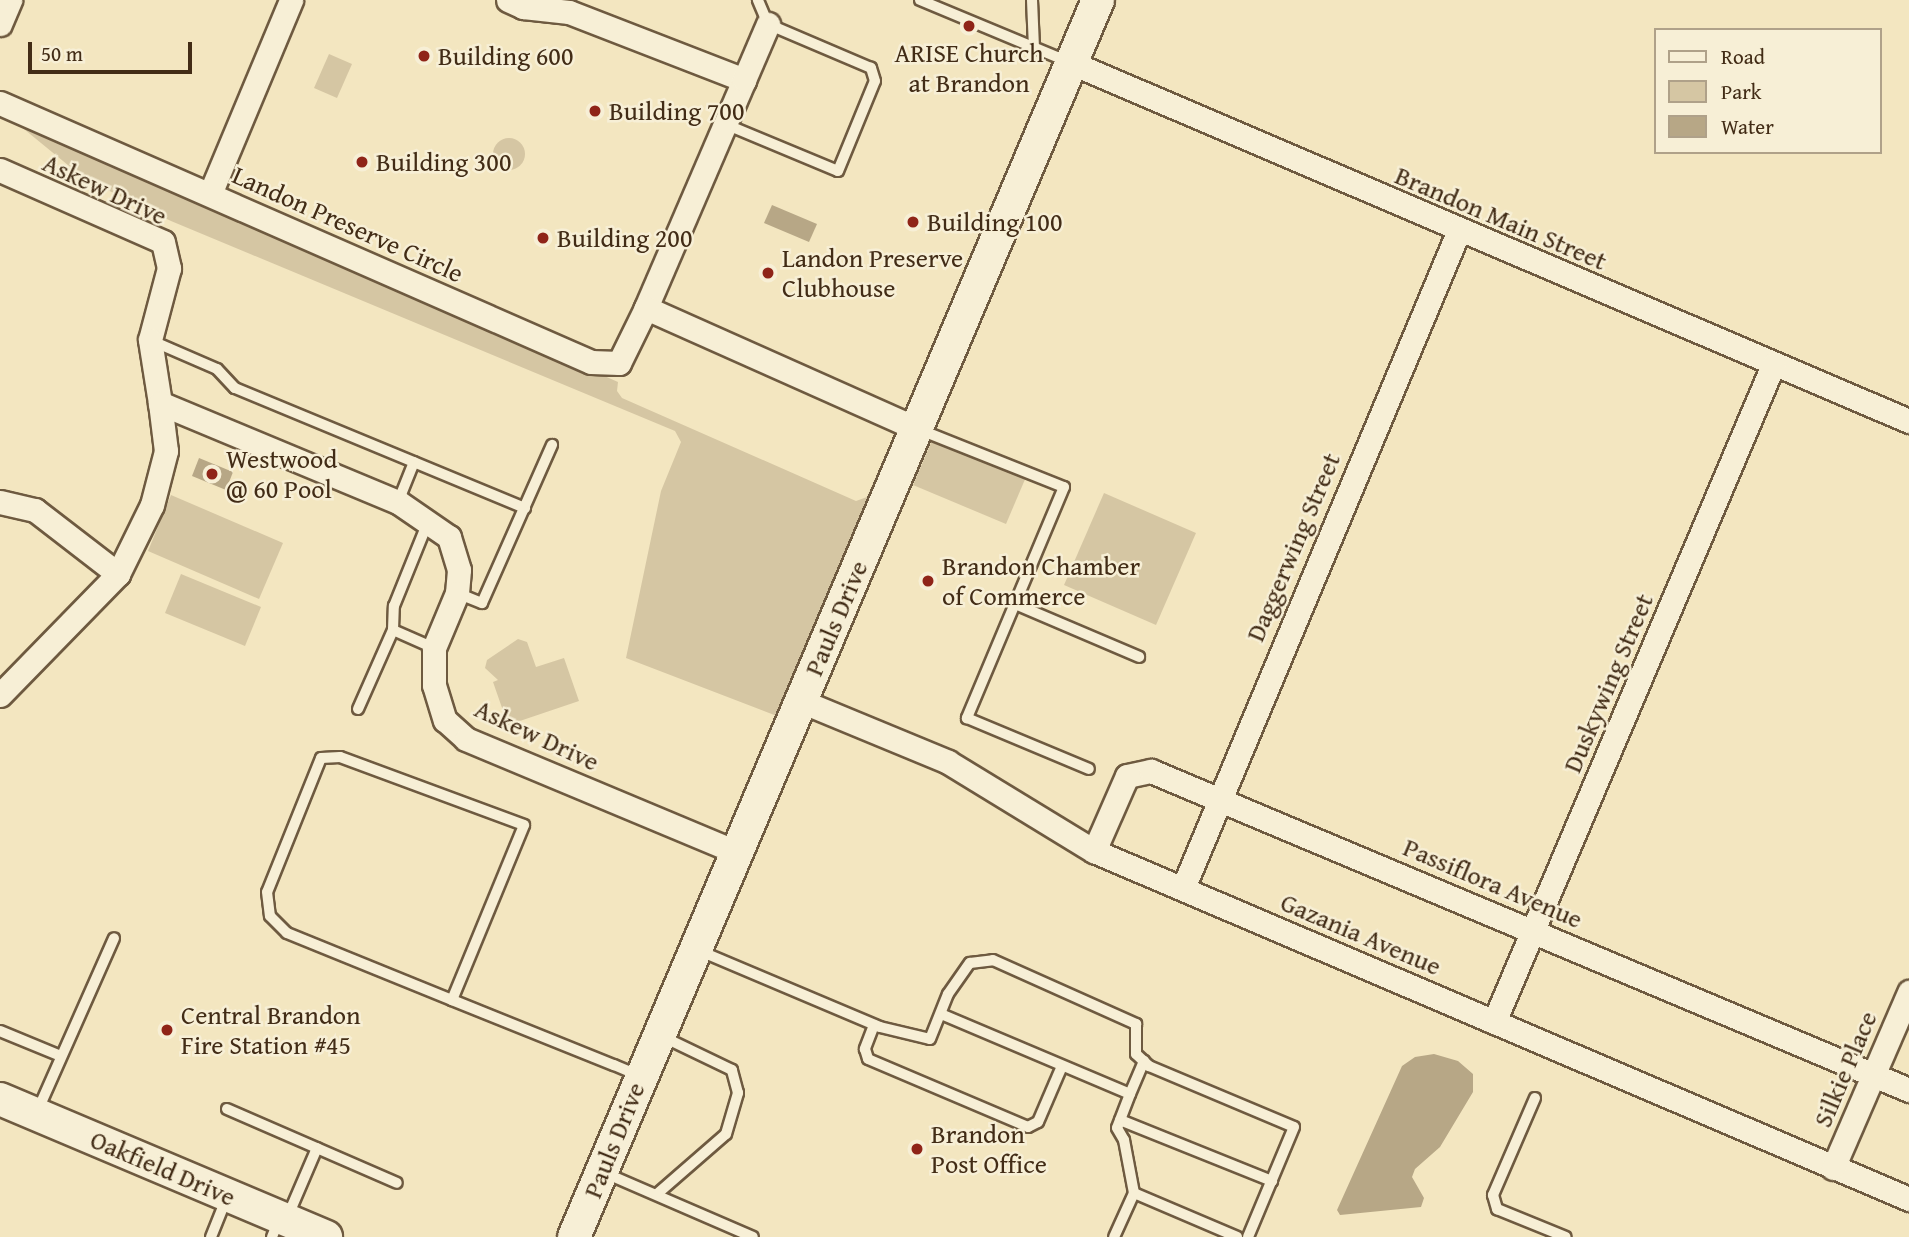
<!DOCTYPE html>
<style>
body{margin:0}
#map{position:relative;width:1909px;height:1237px;overflow:hidden;background:#f3e6c0;font-family:"Gentium Book Plus",serif}
div>[style]{position:absolute}
.green>*{inset:0;background:#d5c6a3}
.round{border-radius:50%}
.water>*{inset:0;background:#b7a786}
.roads{filter:drop-shadow(2px 0 #6e5a40) drop-shadow(-2px 0 #6e5a40) drop-shadow(0 2px #6e5a40) drop-shadow(0 -2px #6e5a40)}
.lane>*{height:10px;margin:-5px;padding:0 5px;transform-origin:5px;border-radius:5px;background:#f7efd6}
.street>*{height:23px;margin:-11.5px;padding:0 11.5px;transform-origin:11.5px;border-radius:11.5px;background:#f7efd6}
.secondary>*{height:32px;margin:-16px;padding:0 16px;transform-origin:16px;border-radius:16px;background:#f7efd6}
.dots>*{width:19px;height:19px;translate:-50% -50%;box-sizing:border-box;border:4px solid #f7efd6;border-radius:50%}
span{translate:-50% -50%;white-space:nowrap;text-align:center;line-height:1.15;-webkit-text-stroke:5px #f7efd6;paint-order:stroke}
.poi-label{font-size:26px;color:#422c16}
.left{translate:0 -50%;text-align:left}
.street-label{font-size:26px;color:#422c16}
.legend{position:absolute;left:1654px;top:28px;width:228px;height:126px;box-sizing:border-box;background:#f7efd6;border:2px solid #afa189;margin:0;padding:9px 12px;list-style:none;font-size:21px;color:#422c16}
.legend li{display:flex;align-items:center;gap:14px;height:35px}
.legend b{width:35px;border:2px solid #afa189}
.scale{position:absolute;left:28px;top:42px;width:164px;height:32px;box-sizing:border-box;border:4px solid #422c16;border-top:0;padding-left:9px;font-size:21px;line-height:24px;white-space:nowrap;color:#422c16;-webkit-text-stroke:5px #f7efd6;paint-order:stroke}
</style>
<div id="map">
<div class="green">
<div style="clip-path:polygon(329px 54px,352px 64px,337px 98px,314px 88px)"></div>
<div style="clip-path:polygon(19px 125px,216px 206px,618px 382px,617px 391px,622px 398px,856px 501px,867px 497px,896px 431px,901px 434px,782px 718px,626px 658px,661px 491px,681px 442px,675px 431px,171px 221px,85px 179px)"></div>
<div class="round" style="left:493px;top:138px;width:32px;height:32px"></div>
<div style="clip-path:polygon(933px 438px,1026px 477px,1006px 524px,913px 485px)"></div>
<div style="clip-path:polygon(1104px 493px,1196px 533px,1156px 625px,1064px 585px)"></div>
<div style="clip-path:polygon(171px 495px,283px 543px,259px 599px,148px 551px)"></div>
<div style="clip-path:polygon(181px 574px,261px 607px,245px 646px,165px 613px)"></div>
<div style="clip-path:polygon(518px 639px,527px 642px,536px 667px,564px 658px,579px 701px,508px 725px,493px 682px,498px 680px,485px 668px,487px 660px)"></div>
</div>
<div class="water">
<div style="clip-path:polygon(772px 205px,817px 224px,809px 242px,764px 223px)"></div>
<div style="clip-path:polygon(199px 458px,233px 472px,226px 490px,192px 476px)"></div>
<div style="clip-path:polygon(1434px 1054px,1458px 1061px,1473px 1074px,1473px 1092px,1440px 1147px,1415px 1169px,1412px 1177px,1424px 1198px,1421px 1207px,1340px 1215px,1337px 1210px,1402px 1066px,1415px 1057px)"></div>
</div>
<div class="roads">
<div class="lane">
<div style="left:920px;top:0;width:161px;rotate:22.6deg"></div>
<div style="left:1032px;top:0;width:48px;rotate:87.6deg"></div>
<div style="left:725px;top:124px;width:122px;rotate:22.6deg"></div>
<div style="left:838px;top:171px;width:97px;rotate:-67.7deg"></div>
<div style="left:875px;top:81px;width:14px;rotate:-107deg"></div>
<div style="left:871px;top:68px;width:112px;rotate:-156.9deg"></div>
<div style="left:768px;top:24px;width:26px;rotate:-113deg"></div>
<div style="left:150px;top:340px;width:73px;rotate:23.4deg"></div>
<div style="left:217px;top:369px;width:26px;rotate:47deg"></div>
<div style="left:235px;top:388px;width:314px;rotate:22.5deg"></div>
<div style="left:918px;top:429px;width:157px;rotate:21.7deg"></div>
<div style="left:1064px;top:487px;width:251px;rotate:112.8deg"></div>
<div style="left:967px;top:718px;width:132px;rotate:22.7deg"></div>
<div style="left:398px;top:502px;width:43px;rotate:-68.2deg"></div>
<div style="left:457px;top:593px;width:27px;rotate:22deg"></div>
<div style="left:482px;top:603px;width:173px;rotate:-66.1deg"></div>
<div style="left:1015px;top:604px;width:135px;rotate:23.1deg"></div>
<div style="left:393px;top:630px;width:45px;rotate:23.7deg"></div>
<div style="left:358px;top:709px;width:86px;rotate:-66.1deg"></div>
<div style="left:393px;top:630px;width:24px;rotate:-88deg"></div>
<div style="left:394px;top:606px;width:91px;rotate:-68deg"></div>
<div style="left:700px;top:951px;width:195px;rotate:22.9deg"></div>
<div style="left:880px;top:1027px;width:51px;rotate:13.5deg"></div>
<div style="left:930px;top:1039px;width:48px;rotate:-68.2deg"></div>
<div style="left:948px;top:994px;width:38px;rotate:-55deg"></div>
<div style="left:970px;top:963px;width:23px;rotate:-7deg"></div>
<div style="left:993px;top:960px;width:157px;rotate:24.1deg"></div>
<div style="left:1136px;top:1024px;width:30px;rotate:90deg"></div>
<div style="left:1136px;top:1054px;width:18px;rotate:43deg"></div>
<div style="left:1149px;top:1066px;width:157px;rotate:22.8deg"></div>
<div style="left:1294px;top:1127px;width:119px;rotate:112.7deg"></div>
<div style="left:452px;top:1000px;width:189px;rotate:-67.6deg"></div>
<div style="left:524px;top:825px;width:196px;rotate:-159.7deg"></div>
<div style="left:340px;top:757px;width:19px;rotate:177deg"></div>
<div style="left:321px;top:758px;width:144px;rotate:111.9deg"></div>
<div style="left:267px;top:892px;width:24px;rotate:83deg"></div>
<div style="left:270px;top:916px;width:24px;rotate:45deg"></div>
<div style="left:287px;top:933px;width:178px;rotate:22.1deg"></div>
<div style="left:452px;top:1000px;width:175px;rotate:21.9deg"></div>
<div style="left:614px;top:1065px;width:26px;rotate:23deg"></div>
<div style="left:941px;top:1014px;width:205px;rotate:22.9deg"></div>
<div style="left:1130px;top:1094px;width:36px;rotate:111deg"></div>
<div style="left:1117px;top:1128px;width:14px;rotate:60deg"></div>
<div style="left:1124px;top:1140px;width:54px;rotate:79.3deg"></div>
<div style="left:1134px;top:1193px;width:48px;rotate:114.4deg"></div>
<div style="left:874px;top:1025px;width:26px;rotate:111deg"></div>
<div style="left:865px;top:1049px;width:10px;rotate:73deg"></div>
<div style="left:868px;top:1059px;width:174px;rotate:23deg"></div>
<div style="left:1028px;top:1127px;width:11px;rotate:-27deg"></div>
<div style="left:1038px;top:1122px;width:61px;rotate:-66.8deg"></div>
<div style="left:0;top:1031px;width:66px;rotate:22.3deg"></div>
<div style="left:1130px;top:1094px;width:36px;rotate:-67deg"></div>
<div style="left:1535px;top:1098px;width:106px;rotate:113.4deg"></div>
<div style="left:1493px;top:1195px;width:15px;rotate:74deg"></div>
<div style="left:1497px;top:1209px;width:74px;rotate:22.1deg"></div>
<div style="left:227px;top:1109px;width:185px;rotate:23.5deg"></div>
<div style="left:37px;top:1112px;width:190px;rotate:-66.1deg"></div>
<div style="left:1120px;top:1120px;width:164px;rotate:21.9deg"></div>
<div style="left:605px;top:1173px;width:161px;rotate:23.4deg"></div>
<div style="left:1134px;top:1193px;width:112px;rotate:23.1deg"></div>
<div style="left:657px;top:1194px;width:91px;rotate:-41deg"></div>
<div style="left:726px;top:1134px;width:43px;rotate:-73.7deg"></div>
<div style="left:738px;top:1093px;width:24px;rotate:-105deg"></div>
<div style="left:732px;top:1070px;width:79px;rotate:-154.4deg"></div>
<div style="left:287px;top:1218px;width:76px;rotate:-66.8deg"></div>
<div style="left:211px;top:1237px;width:43px;rotate:-68.2deg"></div>
<div style="left:272px;top:1237px;width:18px;rotate:-68deg"></div>
</div>
<div class="street">
<div style="left:508px;top:0;width:17px;rotate:25deg"></div>
<div style="left:523px;top:7px;width:46px;rotate:6.2deg"></div>
<div style="left:569px;top:12px;width:188px;rotate:21.2deg"></div>
<div style="left:744px;top:80px;width:248px;rotate:113.3deg"></div>
<div style="left:0;top:24px;width:26px;rotate:-67deg"></div>
<div style="left:1072px;top:63px;width:910px;rotate:23.16deg"></div>
<div style="left:744px;top:80px;width:61px;rotate:-66.8deg"></div>
<div style="left:0;top:103px;width:645px;rotate:23.66deg"></div>
<div style="left:591px;top:362px;width:28px;rotate:2deg"></div>
<div style="left:619px;top:363px;width:61px;rotate:-63.9deg"></div>
<div style="left:646px;top:308px;width:295px;rotate:24deg"></div>
<div style="left:0;top:170px;width:178px;rotate:23.8deg"></div>
<div style="left:163px;top:242px;width:27px;rotate:77deg"></div>
<div style="left:169px;top:268px;width:74px;rotate:104.8deg"></div>
<div style="left:150px;top:340px;width:64px;rotate:81deg"></div>
<div style="left:160px;top:403px;width:258px;rotate:22.6deg"></div>
<div style="left:398px;top:502px;width:62px;rotate:34.5deg"></div>
<div style="left:449px;top:537px;width:34px;rotate:73deg"></div>
<div style="left:459px;top:570px;width:23px;rotate:95deg"></div>
<div style="left:457px;top:593px;width:60px;rotate:112.7deg"></div>
<div style="left:434px;top:648px;width:37px;rotate:90deg"></div>
<div style="left:434px;top:685px;width:37px;rotate:73deg"></div>
<div style="left:445px;top:720px;width:28px;rotate:42deg"></div>
<div style="left:466px;top:739px;width:293px;rotate:22.7deg"></div>
<div style="left:210px;top:194px;width:210px;rotate:-67.3deg"></div>
<div style="left:0;top:502px;width:36px;rotate:13deg"></div>
<div style="left:35px;top:510px;width:105px;rotate:37.6deg"></div>
<div style="left:0;top:695px;width:169px;rotate:-45.7deg"></div>
<div style="left:118px;top:574px;width:77px;rotate:-63.8deg"></div>
<div style="left:152px;top:505px;width:56px;rotate:-75.5deg"></div>
<div style="left:166px;top:451px;width:48px;rotate:-97.1deg"></div>
<div style="left:801px;top:701px;width:159px;rotate:22.5deg"></div>
<div style="left:948px;top:762px;width:171px;rotate:31.4deg"></div>
<div style="left:1094px;top:851px;width:886px;rotate:23.12deg"></div>
<div style="left:1094px;top:851px;width:82px;rotate:-66.3deg"></div>
<div style="left:1127px;top:776px;width:25px;rotate:-12deg"></div>
<div style="left:1151px;top:771px;width:822px;rotate:22.82deg"></div>
<div style="left:1183px;top:888px;width:714px;rotate:-67.24deg"></div>
<div style="left:1494px;top:1022px;width:714px;rotate:-66.99deg"></div>
<div style="left:1833px;top:1168px;width:192px;rotate:-66.6deg"></div>
</div>
<div class="secondary">
<div style="left:0;top:1099px;width:354px;rotate:22.9deg"></div>
<div style="left:574px;top:1237px;width:1343px;rotate:-67.04deg"></div>
</div>
</div>
<div class="dots">
<div style="left:969px;top:26px;background:#8f2418"></div>
<div style="left:424px;top:56px;background:#8f2418"></div>
<div style="left:595px;top:111px;background:#8f2418"></div>
<div style="left:362px;top:162px;background:#8f2418"></div>
<div style="left:913px;top:222px;background:#8f2418"></div>
<div style="left:543px;top:238px;background:#8f2418"></div>
<div style="left:768px;top:273px;background:#8f2418"></div>
<div style="left:212px;top:474px;background:#8f2418"></div>
<div style="left:928px;top:581px;background:#8f2418"></div>
<div style="left:167px;top:1030px;background:#8f2418"></div>
<div style="left:917px;top:1149px;background:#8f2418"></div>
</div>
<div class="poi-label">
<span style="left:969px;top:68px">ARISE Church<br>at Brandon</span>
<span class="left" style="left:438px;top:56px">Building 600</span>
<span class="left" style="left:609px;top:111px">Building 700</span>
<span class="left" style="left:376px;top:162px">Building 300</span>
<span class="left" style="left:927px;top:222px">Building 100</span>
<span class="left" style="left:557px;top:238px">Building 200</span>
<span class="left" style="left:782px;top:273px">Landon Preserve<br>Clubhouse</span>
<span class="left" style="left:226px;top:474px">Westwood<br>@ 60 Pool</span>
<span class="left" style="left:942px;top:581px">Brandon Chamber<br>of Commerce</span>
<span class="left" style="left:181px;top:1030px">Central Brandon<br>Fire Station #45</span>
<span class="left" style="left:931px;top:1149px">Brandon<br>Post Office</span>
</div>
<div class="street-label">
<span style="left:105px;top:189px;rotate:25deg">Askew Drive</span>
<span style="left:1501px;top:218px;rotate:23deg">Brandon Main Street</span>
<span style="left:348px;top:224px;rotate:24deg">Landon Preserve Circle</span>
<span style="left:1293px;top:547px;rotate:-67deg">Daggerwing Street</span>
<span style="left:836px;top:618px;rotate:-67deg">Pauls Drive</span>
<span style="left:1608px;top:683px;rotate:-67deg">Duskywing Street</span>
<span style="left:537px;top:735px;rotate:25deg">Askew Drive</span>
<span style="left:1493px;top:883px;rotate:23deg">Passiflora Avenue</span>
<span style="left:1361px;top:934px;rotate:23deg">Gazania Avenue</span>
<span style="left:1845px;top:1069px;rotate:-67deg">Silkie Place</span>
<span style="left:614px;top:1140px;rotate:-68deg">Pauls Drive</span>
<span style="left:163px;top:1168px;rotate:23deg">Oakfield Drive</span>
</div>
<ul class="legend">
<li><b style="height:9px;background:#f7efd6"></b>Road</li>
<li><b style="height:19px;background:#d5c6a3"></b>Park</li>
<li><b style="height:19px;background:#b7a786"></b>Water</li>
</ul>
<div class="scale">50 m</div>
</div>
